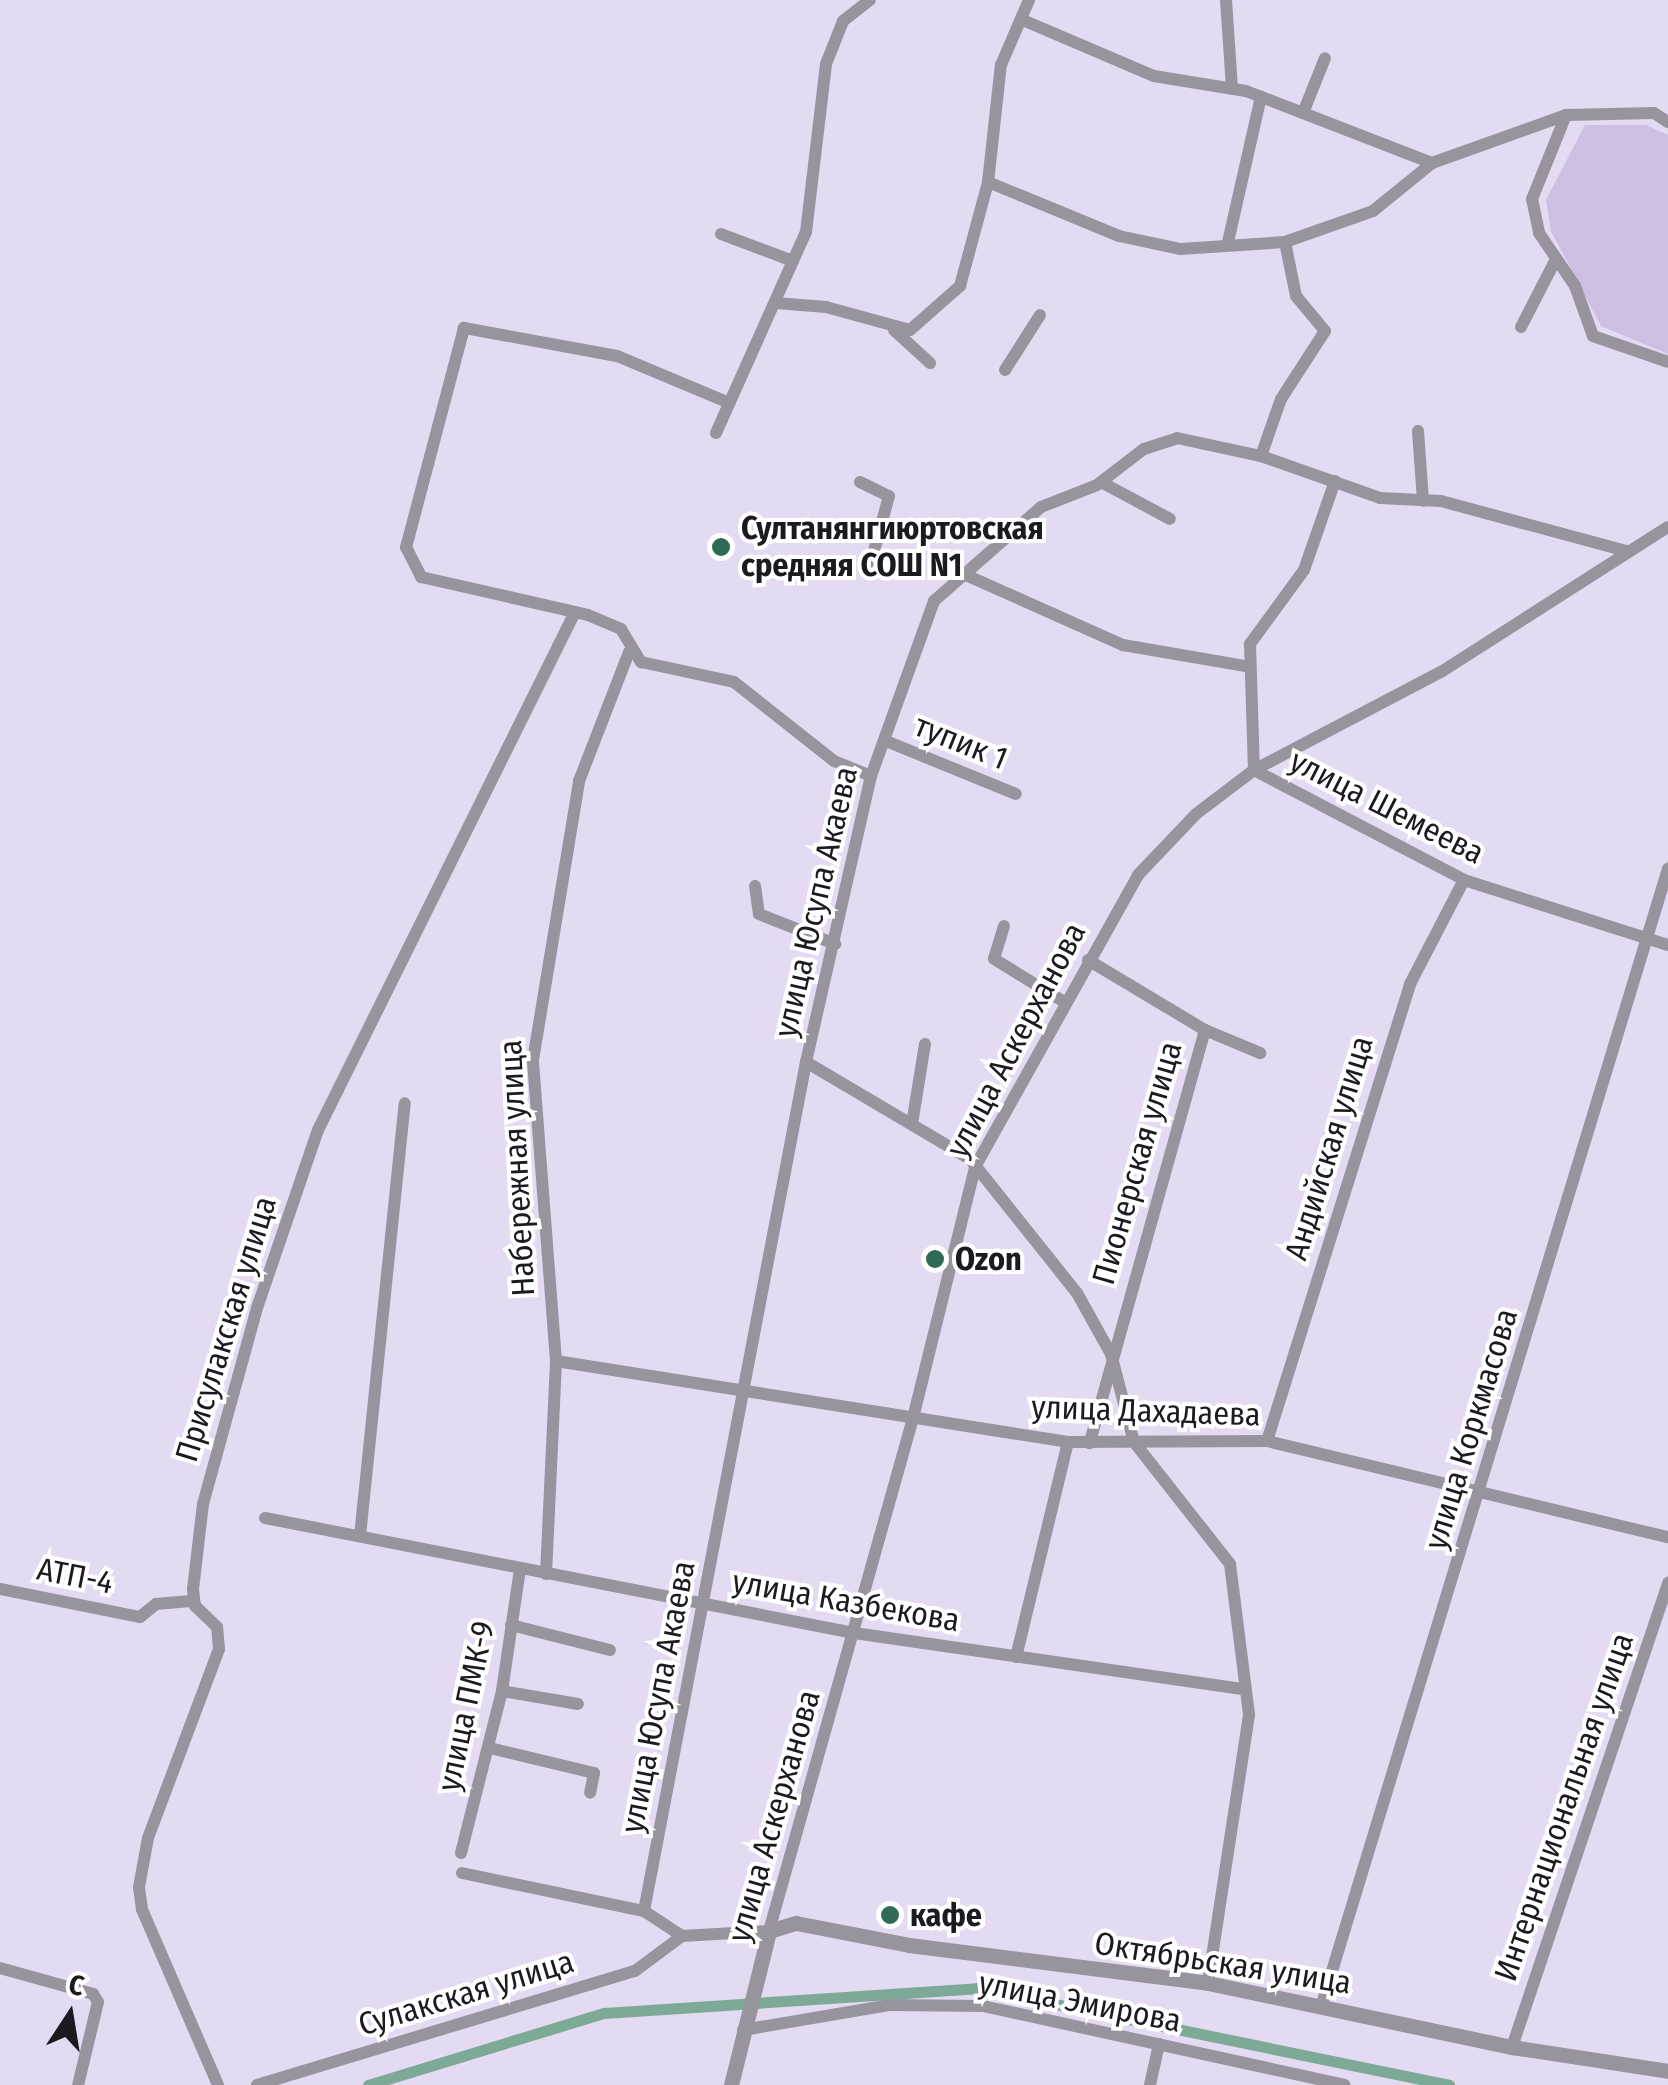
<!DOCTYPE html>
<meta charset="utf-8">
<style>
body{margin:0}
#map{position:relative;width:1668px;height:2085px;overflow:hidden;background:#e4dbf3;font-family:"Fira Sans Condensed",sans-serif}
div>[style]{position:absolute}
.green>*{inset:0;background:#ccbfe1}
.canal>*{height:11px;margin:-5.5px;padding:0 5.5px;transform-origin:5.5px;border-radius:5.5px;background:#7caa97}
.minor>*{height:12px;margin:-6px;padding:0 6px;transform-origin:6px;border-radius:6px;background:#98949e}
.tertiary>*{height:15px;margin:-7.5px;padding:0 7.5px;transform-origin:7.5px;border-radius:7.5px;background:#98949e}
.dots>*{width:28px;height:28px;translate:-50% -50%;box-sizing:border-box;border:5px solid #fff;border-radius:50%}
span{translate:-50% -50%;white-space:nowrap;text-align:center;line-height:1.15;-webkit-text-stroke:8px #fff;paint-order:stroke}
.poi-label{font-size:32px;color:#1c1921;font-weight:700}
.left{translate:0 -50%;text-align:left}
.street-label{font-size:32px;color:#1c1921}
.north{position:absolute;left:20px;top:1965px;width:100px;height:100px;-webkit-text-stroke:8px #fff;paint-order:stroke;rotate:12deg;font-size:28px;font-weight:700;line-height:40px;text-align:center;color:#1c1921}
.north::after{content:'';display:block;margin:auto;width:35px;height:45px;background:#1c1921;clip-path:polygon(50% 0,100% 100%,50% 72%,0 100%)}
</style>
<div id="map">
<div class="green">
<div style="clip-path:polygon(1585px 125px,1646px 125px,1668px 135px,1668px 354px,1601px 326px,1551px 231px,1546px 200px)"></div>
</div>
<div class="canal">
<div style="left:368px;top:2085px;width:247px;rotate:-17deg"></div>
<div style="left:604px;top:2013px;width:374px;rotate:-3.8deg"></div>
<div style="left:977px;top:1988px;width:482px;rotate:11.6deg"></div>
</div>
<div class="minor">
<div style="left:1226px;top:0;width:89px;rotate:86.1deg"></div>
<div style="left:1025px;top:21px;width:140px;rotate:23.1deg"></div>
<div style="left:1154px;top:76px;width:93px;rotate:9.3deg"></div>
<div style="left:1246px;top:91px;width:199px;rotate:21.2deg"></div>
<div style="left:1432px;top:163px;width:142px;rotate:-19.7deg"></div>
<div style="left:1566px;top:115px;width:88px;rotate:-1.3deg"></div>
<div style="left:1654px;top:113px;width:17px;rotate:33deg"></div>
<div style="left:1303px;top:113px;width:59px;rotate:-68.2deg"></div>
<div style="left:1566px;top:115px;width:91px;rotate:112deg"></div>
<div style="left:1532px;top:199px;width:35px;rotate:78deg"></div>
<div style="left:1539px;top:233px;width:64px;rotate:55.8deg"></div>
<div style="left:1575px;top:286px;width:53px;rotate:70.2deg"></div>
<div style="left:1593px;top:336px;width:79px;rotate:19.1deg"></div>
<div style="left:988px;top:182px;width:142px;rotate:22.4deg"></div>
<div style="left:1119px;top:236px;width:62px;rotate:12deg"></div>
<div style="left:1180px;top:249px;width:105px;rotate:-3.8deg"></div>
<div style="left:1285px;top:242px;width:93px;rotate:-19.4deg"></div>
<div style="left:1373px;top:211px;width:76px;rotate:-39.1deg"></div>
<div style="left:721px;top:234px;width:77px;rotate:20.6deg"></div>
<div style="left:1228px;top:242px;width:149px;rotate:-77.2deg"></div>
<div style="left:776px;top:303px;width:50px;rotate:4.6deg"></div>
<div style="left:826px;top:307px;width:87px;rotate:15.3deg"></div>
<div style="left:910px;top:330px;width:67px;rotate:-41.3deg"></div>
<div style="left:960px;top:286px;width:108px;rotate:-74.9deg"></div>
<div style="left:988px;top:182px;width:118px;rotate:-83.7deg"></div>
<div style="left:1001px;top:65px;width:71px;rotate:-66.7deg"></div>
<div style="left:1521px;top:327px;width:76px;rotate:-62.8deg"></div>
<div style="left:894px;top:330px;width:49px;rotate:42.5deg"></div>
<div style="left:1005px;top:370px;width:65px;rotate:-57.5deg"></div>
<div style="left:727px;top:402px;width:119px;rotate:-157.3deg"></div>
<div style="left:617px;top:356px;width:156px;rotate:-169.6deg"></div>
<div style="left:464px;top:328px;width:227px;rotate:104.8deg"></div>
<div style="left:406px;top:547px;width:34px;rotate:63deg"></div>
<div style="left:421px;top:577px;width:171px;rotate:12.8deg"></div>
<div style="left:588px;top:615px;width:36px;rotate:23deg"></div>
<div style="left:621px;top:629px;width:39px;rotate:59deg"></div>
<div style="left:641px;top:662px;width:95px;rotate:12.1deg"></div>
<div style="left:734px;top:682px;width:127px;rotate:38.3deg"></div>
<div style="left:834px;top:761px;width:40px;rotate:22deg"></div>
<div style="left:1418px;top:431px;width:70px;rotate:85.9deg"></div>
<div style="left:716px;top:433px;width:220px;rotate:-65.9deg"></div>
<div style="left:806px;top:232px;width:169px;rotate:-83.2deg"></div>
<div style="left:826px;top:64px;width:46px;rotate:-68.4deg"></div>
<div style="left:843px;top:21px;width:34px;rotate:-38deg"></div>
<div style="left:1261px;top:456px;width:60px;rotate:-70.7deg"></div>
<div style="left:1281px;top:399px;width:81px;rotate:-57.1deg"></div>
<div style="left:1325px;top:331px;width:45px;rotate:-129.6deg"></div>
<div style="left:1296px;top:296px;width:55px;rotate:-101.5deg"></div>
<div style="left:1335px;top:481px;width:94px;rotate:109.2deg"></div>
<div style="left:1304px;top:570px;width:92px;rotate:126.1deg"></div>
<div style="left:1250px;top:644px;width:126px;rotate:88.2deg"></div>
<div style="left:1254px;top:770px;width:237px;rotate:27.6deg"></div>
<div style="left:1464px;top:880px;width:214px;rotate:17.7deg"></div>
<div style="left:860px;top:482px;width:32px;rotate:26deg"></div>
<div style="left:889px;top:496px;width:80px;rotate:105.3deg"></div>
<div style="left:1101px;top:482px;width:78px;rotate:28.2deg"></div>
<div style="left:968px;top:576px;width:170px;rotate:24deg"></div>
<div style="left:1123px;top:645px;width:129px;rotate:9.8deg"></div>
<div style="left:886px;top:741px;width:140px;rotate:22.2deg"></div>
<div style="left:755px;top:886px;width:28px;rotate:82deg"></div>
<div style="left:759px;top:914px;width:82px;rotate:21.5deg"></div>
<div style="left:1004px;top:926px;width:34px;rotate:107deg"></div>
<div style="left:994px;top:959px;width:84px;rotate:31.4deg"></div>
<div style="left:1088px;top:960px;width:136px;rotate:30.9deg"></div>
<div style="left:1205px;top:1030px;width:429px;rotate:105.6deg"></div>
<div style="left:1205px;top:1030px;width:60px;rotate:22.7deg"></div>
<div style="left:806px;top:1062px;width:191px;rotate:30.6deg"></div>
<div style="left:970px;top:1159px;width:171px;rotate:51.4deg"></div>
<div style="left:1077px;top:1293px;width:70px;rotate:60.9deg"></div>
<div style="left:1111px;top:1354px;width:91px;rotate:75.4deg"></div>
<div style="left:1134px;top:1442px;width:155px;rotate:51.8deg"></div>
<div style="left:1230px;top:1564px;width:152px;rotate:82.8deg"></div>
<div style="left:1249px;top:1715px;width:271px;rotate:98.7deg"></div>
<div style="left:912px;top:1124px;width:81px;rotate:-80.8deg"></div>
<div style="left:556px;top:1361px;width:518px;rotate:8.99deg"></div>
<div style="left:1068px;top:1442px;width:199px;rotate:-0.3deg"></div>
<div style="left:1267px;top:1441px;width:412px;rotate:13.5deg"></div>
<div style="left:1267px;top:1441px;width:479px;rotate:-72.6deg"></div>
<div style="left:1410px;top:984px;width:117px;rotate:-62.6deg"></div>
<div style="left:265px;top:1518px;width:600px;rotate:11.05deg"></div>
<div style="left:854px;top:1633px;width:394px;rotate:8.2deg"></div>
<div style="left:360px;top:1536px;width:435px;rotate:-84.1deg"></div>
<div style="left:546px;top:1574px;width:213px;rotate:-87.3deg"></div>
<div style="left:556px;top:1361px;width:302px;rotate:-94.4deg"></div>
<div style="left:533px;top:1060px;width:283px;rotate:-80.6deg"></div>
<div style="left:579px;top:781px;width:138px;rotate:-68.8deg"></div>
<div style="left:0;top:1589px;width:143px;rotate:11.3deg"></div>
<div style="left:140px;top:1617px;width:21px;rotate:-39deg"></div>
<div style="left:156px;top:1604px;width:38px;rotate:-5deg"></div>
<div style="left:511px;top:1625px;width:102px;rotate:14.2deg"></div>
<div style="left:1016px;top:1657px;width:221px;rotate:-76.4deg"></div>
<div style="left:502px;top:1691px;width:77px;rotate:9.7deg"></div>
<div style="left:490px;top:1748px;width:107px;rotate:13.5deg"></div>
<div style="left:594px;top:1773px;width:20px;rotate:101deg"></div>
<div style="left:461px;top:1853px;width:167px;rotate:-75.8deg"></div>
<div style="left:502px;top:1691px;width:123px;rotate:-81.6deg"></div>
<div style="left:462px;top:1873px;width:186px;rotate:11.8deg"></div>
<div style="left:644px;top:1911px;width:45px;rotate:33.3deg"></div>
<div style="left:682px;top:1936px;width:87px;rotate:-3.3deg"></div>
<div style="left:769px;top:1931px;width:533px;rotate:-74.32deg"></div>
<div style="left:913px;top:1418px;width:259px;rotate:-76.1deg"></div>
<div style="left:975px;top:1167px;width:334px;rotate:-60.8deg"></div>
<div style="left:1138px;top:875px;width:84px;rotate:-46.4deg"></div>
<div style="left:1196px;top:814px;width:73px;rotate:-37.2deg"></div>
<div style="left:1254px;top:770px;width:211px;rotate:-27.7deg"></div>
<div style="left:1441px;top:672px;width:269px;rotate:-32.6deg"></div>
<div style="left:644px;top:1911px;width:864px;rotate:-79.2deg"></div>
<div style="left:806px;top:1062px;width:293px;rotate:-77.2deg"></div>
<div style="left:871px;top:776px;width:186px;rotate:-70.2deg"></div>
<div style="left:934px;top:601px;width:142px;rotate:-41.3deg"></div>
<div style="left:1041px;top:507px;width:60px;rotate:-21.4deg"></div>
<div style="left:1097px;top:485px;width:59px;rotate:-37.5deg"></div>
<div style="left:1144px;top:449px;width:35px;rotate:-18deg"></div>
<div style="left:1177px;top:438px;width:86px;rotate:12.1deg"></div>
<div style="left:1261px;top:456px;width:126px;rotate:19.4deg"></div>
<div style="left:1380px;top:498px;width:61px;rotate:2.8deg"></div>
<div style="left:1441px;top:501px;width:192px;rotate:15.1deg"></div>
<div style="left:0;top:1968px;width:97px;rotate:15.6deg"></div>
<div style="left:93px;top:1994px;width:9px;rotate:58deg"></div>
<div style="left:98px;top:2002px;width:85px;rotate:103.5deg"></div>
<div style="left:1322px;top:2004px;width:1187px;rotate:-73.05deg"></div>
<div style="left:743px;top:2030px;width:148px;rotate:-9.7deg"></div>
<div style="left:889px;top:2005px;width:94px;rotate:0.6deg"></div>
<div style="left:983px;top:2006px;width:370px;rotate:12.3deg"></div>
<div style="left:1512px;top:2047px;width:490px;rotate:-71.4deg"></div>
<div style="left:218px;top:2085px;width:192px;rotate:-113.4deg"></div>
<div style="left:142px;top:1909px;width:22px;rotate:-98deg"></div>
<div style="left:139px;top:1887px;width:50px;rotate:-79.6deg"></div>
<div style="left:148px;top:1838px;width:202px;rotate:-69.4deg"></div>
<div style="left:219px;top:1649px;width:22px;rotate:-95deg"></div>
<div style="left:217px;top:1627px;width:30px;rotate:-136deg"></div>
<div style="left:195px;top:1606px;width:17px;rotate:-97deg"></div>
<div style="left:193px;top:1589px;width:86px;rotate:-83.3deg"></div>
<div style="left:203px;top:1504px;width:206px;rotate:-74.6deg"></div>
<div style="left:258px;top:1305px;width:185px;rotate:-71.1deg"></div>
<div style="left:318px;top:1130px;width:578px;rotate:-63.61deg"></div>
<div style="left:257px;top:2085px;width:395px;rotate:-16.8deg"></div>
<div style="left:635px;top:1971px;width:59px;rotate:-36.7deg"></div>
<div style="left:1150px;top:2085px;width:42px;rotate:-77.6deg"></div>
</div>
<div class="tertiary">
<div style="left:731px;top:2085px;width:159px;rotate:-76.1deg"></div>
<div style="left:769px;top:1931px;width:28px;rotate:-17deg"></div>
<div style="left:796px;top:1923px;width:115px;rotate:11deg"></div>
<div style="left:909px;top:1945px;width:301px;rotate:7.2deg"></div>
<div style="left:1208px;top:1983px;width:311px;rotate:11.9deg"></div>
<div style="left:1512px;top:2047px;width:158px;rotate:8.7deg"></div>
</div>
<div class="dots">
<div style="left:721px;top:547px;background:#2e6a54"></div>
<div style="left:935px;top:1259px;background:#2e6a54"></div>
<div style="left:890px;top:1915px;background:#2e6a54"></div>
</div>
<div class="poi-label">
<span class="left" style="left:741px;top:547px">Султанянгиюртовская<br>средняя СОШ N1</span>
<span class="left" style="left:955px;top:1259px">Ozon</span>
<span class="left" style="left:910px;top:1915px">кафе</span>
</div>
<div class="street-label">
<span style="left:961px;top:742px;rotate:22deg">тупик 1</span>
<span style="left:1387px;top:807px;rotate:27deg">улица Шемеева</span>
<span style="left:816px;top:902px;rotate:-77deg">улица Юсупа Акаева</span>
<span style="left:1016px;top:1040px;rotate:-62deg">улица Аскерханова</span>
<span style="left:1329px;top:1148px;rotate:-73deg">Андийская улица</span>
<span style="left:1137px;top:1163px;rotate:-74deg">Пионерская улица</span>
<span style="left:517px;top:1168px;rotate:-93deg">Набережная улица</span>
<span style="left:226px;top:1329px;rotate:-73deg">Присулакская улица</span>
<span style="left:1146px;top:1411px;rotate:2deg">улица Дахадаева</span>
<span style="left:1471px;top:1429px;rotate:-73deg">улица Коркмасова</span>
<span style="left:75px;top:1576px;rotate:11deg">АТП-4</span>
<span style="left:846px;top:1601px;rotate:10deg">улица Казбекова</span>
<span style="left:658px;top:1697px;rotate:-79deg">улица Юсупа Акаева</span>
<span style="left:466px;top:1706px;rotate:-78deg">улица ПМК-9</span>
<span style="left:1564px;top:1807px;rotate:-71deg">Интернациональная улица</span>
<span style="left:774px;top:1816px;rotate:-74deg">улица Аскерханова</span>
<span style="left:1223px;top:1963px;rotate:9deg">Октябрьская улица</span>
<span style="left:466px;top:1993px;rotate:-17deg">Сулакская улица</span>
<span style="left:1080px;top:2002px;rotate:11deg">улица Эмирова</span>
</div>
<div class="north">С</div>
</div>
